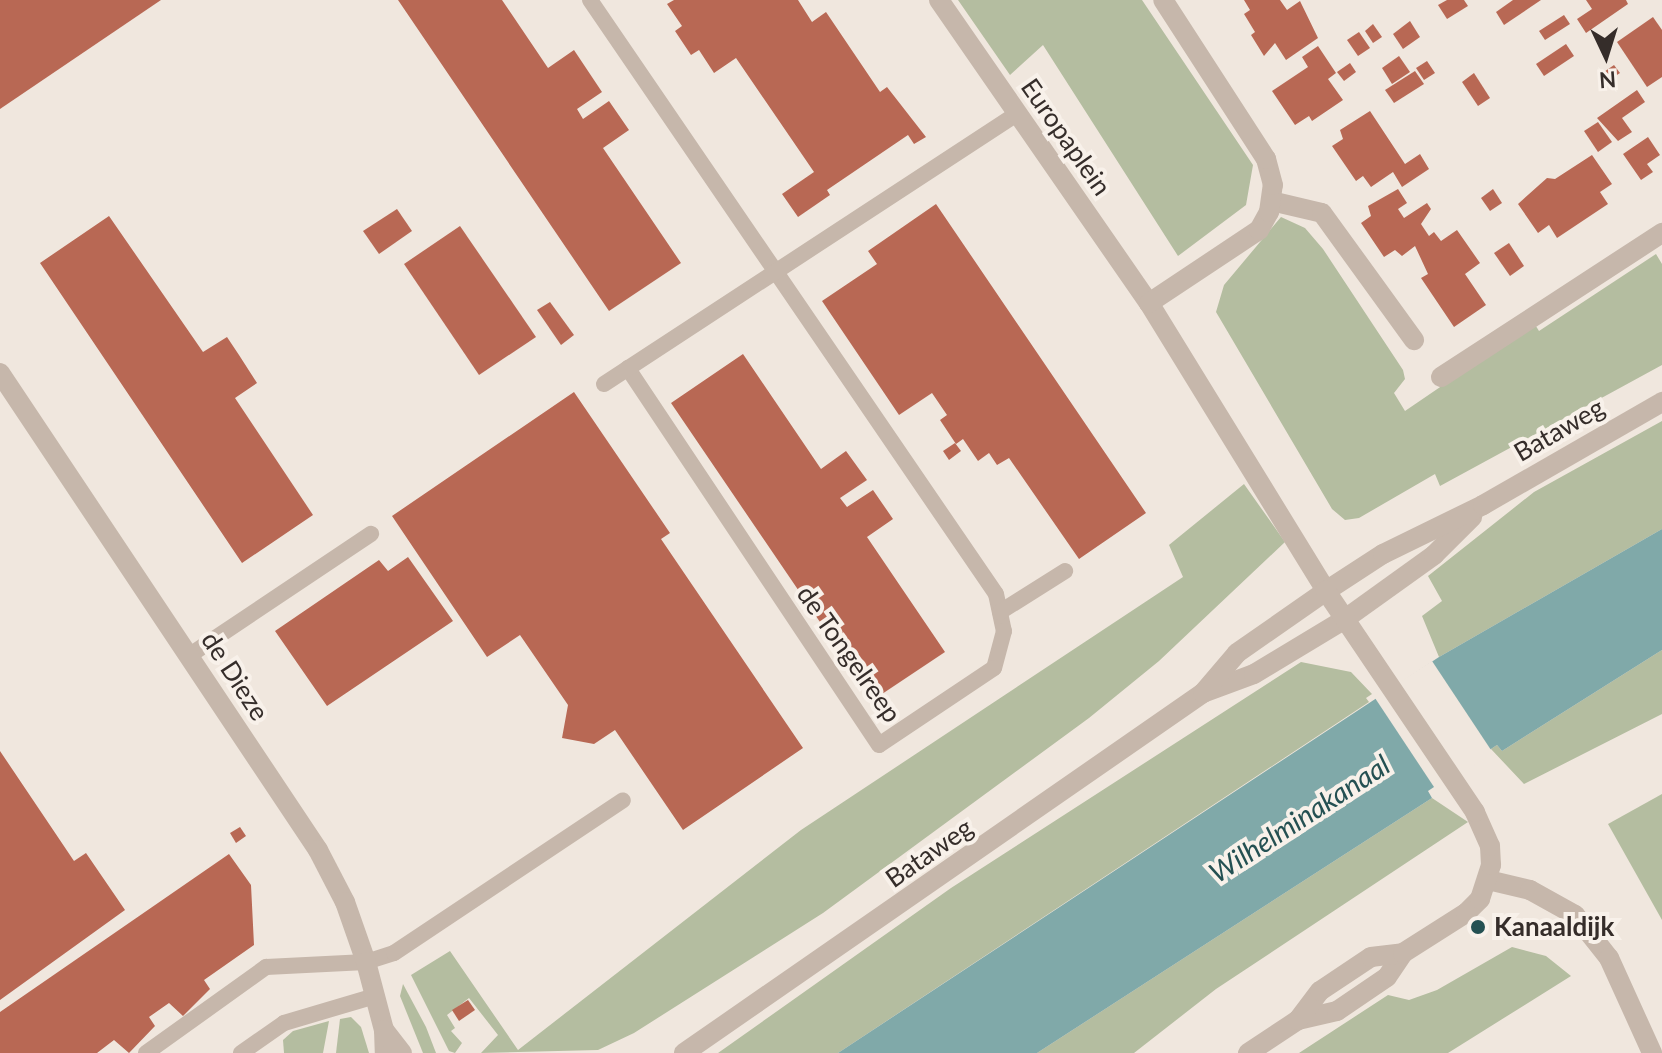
<!DOCTYPE html>
<style>
body{margin:0}
#map{position:relative;width:1662px;height:1053px;overflow:hidden;background:#f0e7de;font-family:Lato,sans-serif}
div>[style]{position:absolute}
.green>*{inset:0;background:#b4bda0}
.water>*{inset:0;background:#80a9a9}
.pier>*{inset:0;background:#f0e7de}
.building>*{inset:0;background:#b86854}
.service>*{height:16px;margin:-8px;padding:0 8px;transform-origin:8px;border-radius:8px;background:#c6b7ab}
.minor>*{height:20px;margin:-10px;padding:0 10px;transform-origin:10px;border-radius:10px;background:#c6b7ab}
.tertiary>*{height:20px;margin:-10px;padding:0 10px;transform-origin:10px;border-radius:10px;background:#c6b7ab}
.dots>*{width:22px;height:22px;translate:-50% -50%;box-sizing:border-box;border:4px solid #f8f1ea;border-radius:50%}
span{translate:-50% -50%;white-space:nowrap;text-align:center;line-height:1.15;-webkit-text-stroke:8px #f8f1ea;paint-order:stroke}
.street-label{font-size:26px;color:#352d2a}
.poi-label{font-size:26px;color:#352d2a;font-weight:700}
.left{translate:0 -50%;text-align:left}
.water-label{font-size:28px;color:#245052;font-style:italic}
.north{position:absolute;left:1566px;top:16px;width:80px;height:80px;-webkit-text-stroke:6px #f8f1ea;paint-order:stroke;rotate:176deg;font-size:22px;font-weight:700;line-height:32px;text-align:center;color:#352d2a}
.north::after{content:'';display:block;margin:auto;width:28px;height:36px;background:#352d2a;clip-path:polygon(50% 0,100% 100%,50% 72%,0 100%)}
</style>
<div id="map">
<div class="green">
<div style="clip-path:polygon(958px 0,1142px 0,1253px 165px,1246px 205px,1178px 256px,1043px 45px,1010px 75px)"></div>
<div style="clip-path:polygon(1281px 217px,1305px 228px,1323px 249px,1403px 370px,1405px 379px,1394px 393px,1405px 411px,1534px 323px,1539px 331px,1656px 254px,1662px 264px,1662px 365px,1440px 486px,1435px 474px,1359px 518px,1345px 520px,1332px 509px,1216px 312px,1224px 285px)"></div>
<div style="clip-path:polygon(1662px 421px,1662px 529px,1439px 657px,1422px 616px,1442px 601px,1428px 576px,1534px 492px)"></div>
<div style="clip-path:polygon(1244px 484px,1285px 542px,1159px 661px,1089px 718px,823px 913px,634px 1033px,598px 1050px,481px 1053px,498px 1035px,469px 998px,447px 1015px,455px 1028px,451px 1031px,462px 1043px,455px 1053px,449px 1051px,411px 975px,450px 951px,518px 1050px,801px 830px,1183px 577px,1169px 545px)"></div>
<div style="clip-path:polygon(1662px 650px,1662px 714px,1524px 784px,1491px 749px,1497px 745px,1502px 751px)"></div>
<div style="clip-path:polygon(1301px 662px,1351px 672px,1372px 694px,1366px 698px,1369px 702px,838px 1053px,718px 1053px,951px 888px)"></div>
<div style="clip-path:polygon(1662px 794px,1662px 920px,1608px 824px)"></div>
<div style="clip-path:polygon(1432px 798px,1468px 822px,1216px 989px,1134px 1053px,1037px 1053px)"></div>
<div style="clip-path:polygon(1512px 947px,1546px 956px,1571px 976px,1448px 1053px,1299px 1053px,1388px 995px,1409px 1000px,1437px 990px)"></div>
<div style="clip-path:polygon(403px 984px,426px 1027px,436px 1053px,423px 1053px,400px 996px)"></div>
<div style="clip-path:polygon(351px 1017px,361px 1027px,369px 1053px,336px 1053px,340px 1019px)"></div>
<div style="clip-path:polygon(329px 1021px,323px 1053px,284px 1053px,283px 1040px,293px 1031px)"></div>
</div>
<div class="water">
<div style="clip-path:polygon(1662px 529px,1662px 650px,1502px 751px,1497px 745px,1428px 791px,1432px 798px,1037px 1053px,838px 1053px,1439px 657px)"></div>
</div>
<div class="pier">
<div style="clip-path:polygon(1432px 661px,1493px 753px,1436px 790px,1375px 698px)"></div>
</div>
<div class="building">
<div style="clip-path:polygon(0 0,161px 0,0 109px)"></div>
<div style="clip-path:polygon(398px 0,502px 0,548px 68px,574px 50px,602px 92px,577px 109px,583px 119px,609px 101px,629px 130px,603px 148px,681px 263px,609px 311px)"></div>
<div style="clip-path:polygon(674px 0,798px 0,812px 22px,826px 12px,880px 92px,887px 87px,926px 137px,914px 144px,908px 135px,827px 190px,830px 195px,798px 217px,782px 194px,814px 172px,736px 58px,714px 73px,699px 50px,691px 55px,675px 31px,682px 26px,667px 4px)"></div>
<div style="clip-path:polygon(1244px 0,1280px 0,1287px 10px,1300px 1px,1318px 38px,1286px 60px,1275px 43px,1264px 56px,1251px 35px,1255px 32px,1244px 14px,1250px 10px)"></div>
<div style="clip-path:polygon(1447px 0,1464px 0,1468px 6px,1447px 19px,1438px 5px)"></div>
<div style="clip-path:polygon(1513px 0,1541px 0,1504px 25px,1496px 12px)"></div>
<div style="clip-path:polygon(1586px 0,1626px 0,1628px 4px,1586px 33px,1577px 19px,1592px 9px)"></div>
<div style="clip-path:polygon(1564px 15px,1570px 24px,1545px 40px,1539px 31px)"></div>
<div style="clip-path:polygon(1653px 17px,1662px 30px,1662px 77px,1647px 87px,1617px 42px)"></div>
<div style="clip-path:polygon(1410px 21px,1420px 37px,1403px 49px,1393px 34px)"></div>
<div style="clip-path:polygon(1373px 24px,1382px 37px,1373px 43px,1365px 31px)"></div>
<div style="clip-path:polygon(1359px 32px,1370px 48px,1358px 56px,1347px 40px)"></div>
<div style="clip-path:polygon(1566px 44px,1574px 56px,1544px 76px,1536px 64px)"></div>
<div style="clip-path:polygon(1318px 46px,1336px 73px,1328px 79px,1343px 100px,1312px 121px,1309px 116px,1295px 125px,1272px 91px,1308px 67px,1302px 57px)"></div>
<div style="clip-path:polygon(1399px 56px,1410px 72px,1392px 84px,1382px 68px)"></div>
<div style="clip-path:polygon(1427px 61px,1435px 73px,1424px 80px,1416px 68px)"></div>
<div style="clip-path:polygon(1350px 63px,1356px 72px,1344px 81px,1337px 72px)"></div>
<div style="clip-path:polygon(1614px 65px,1620px 73px,1606px 82px,1601px 74px)"></div>
<div style="clip-path:polygon(1415px 71px,1424px 84px,1394px 103px,1385px 90px)"></div>
<div style="clip-path:polygon(1474px 73px,1490px 98px,1478px 106px,1462px 82px)"></div>
<div style="clip-path:polygon(1637px 90px,1645px 102px,1622px 118px,1632px 132px,1618px 141px,1597px 118px)"></div>
<div style="clip-path:polygon(1370px 111px,1405px 164px,1420px 154px,1429px 169px,1402px 187px,1393px 172px,1371px 187px,1363px 176px,1356px 181px,1332px 146px,1343px 139px,1340px 130px)"></div>
<div style="clip-path:polygon(1598px 122px,1612px 142px,1598px 152px,1584px 131px)"></div>
<div style="clip-path:polygon(1648px 137px,1660px 155px,1647px 164px,1653px 172px,1641px 180px,1623px 154px)"></div>
<div style="clip-path:polygon(1592px 155px,1612px 184px,1600px 192px,1608px 204px,1557px 238px,1549px 225px,1538px 233px,1518px 204px,1547px 178px,1555px 179px)"></div>
<div style="clip-path:polygon(1398px 189px,1407px 203px,1398px 209px,1404px 218px,1427px 203px,1431px 209px,1421px 224px,1429px 236px,1434px 232px,1441px 241px,1457px 230px,1480px 263px,1465px 274px,1486px 305px,1454px 327px,1421px 278px,1428px 274px,1415px 246px,1402px 256px,1395px 250px,1384px 257px,1361px 223px,1371px 216px,1368px 206px)"></div>
<div style="clip-path:polygon(1493px 189px,1502px 203px,1490px 211px,1481px 198px)"></div>
<div style="clip-path:polygon(936px 204px,1146px 513px,1079px 559px,1009px 458px,997px 465px,989px 453px,978px 461px,963px 439px,956px 444px,940px 420px,947px 415px,932px 393px,899px 415px,822px 301px,877px 264px,868px 251px)"></div>
<div style="clip-path:polygon(397px 209px,412px 231px,379px 254px,363px 231px)"></div>
<div style="clip-path:polygon(109px 216px,203px 352px,227px 337px,239px 355px,257px 383px,235px 398px,313px 515px,242px 563px,40px 263px)"></div>
<div style="clip-path:polygon(460px 226px,536px 337px,479px 375px,404px 264px)"></div>
<div style="clip-path:polygon(1509px 243px,1524px 266px,1510px 276px,1494px 253px)"></div>
<div style="clip-path:polygon(550px 302px,574px 335px,561px 345px,537px 310px)"></div>
<div style="clip-path:polygon(743px 354px,821px 469px,846px 451px,867px 480px,840px 498px,847px 507px,873px 490px,893px 519px,867px 537px,945px 652px,873px 700px,671px 403px)"></div>
<div style="clip-path:polygon(574px 392px,670px 533px,661px 539px,803px 748px,683px 830px,615px 730px,594px 744px,562px 738px,568px 705px,520px 635px,487px 657px,392px 516px)"></div>
<div style="clip-path:polygon(955px 443px,961px 451px,949px 460px,943px 451px)"></div>
<div style="clip-path:polygon(408px 557px,453px 621px,327px 706px,275px 631px,379px 560px,388px 571px)"></div>
<div style="clip-path:polygon(0 751px,74px 861px,86px 853px,125px 910px,0 1000px)"></div>
<div style="clip-path:polygon(240px 827px,246px 836px,236px 843px,230px 833px)"></div>
<div style="clip-path:polygon(229px 854px,251px 885px,254px 945px,204px 980px,210px 989px,183px 1016px,169px 1003px,149px 1017px,155px 1026px,129px 1053px,114px 1040px,97px 1053px,0 1053px,0 1012px)"></div>
<div style="clip-path:polygon(468px 1000px,475px 1010px,459px 1021px,452px 1010px)"></div>
</div>
<div class="service">
<div style="left:590px;top:0;width:719px;rotate:55.65deg"></div>
<div style="left:996px;top:594px;width:38px;rotate:78deg"></div>
<div style="left:1004px;top:631px;width:38px;rotate:105deg"></div>
<div style="left:994px;top:668px;width:138px;rotate:146.2deg"></div>
<div style="left:879px;top:745px;width:453px;rotate:-123.7deg"></div>
<div style="left:604px;top:384px;width:493px;rotate:-33.2deg"></div>
<div style="left:1000px;top:612px;width:77px;rotate:-32.2deg"></div>
<div style="left:190px;top:655px;width:218px;rotate:-33.8deg"></div>
<div style="left:146px;top:1053px;width:148px;rotate:-35.6deg"></div>
<div style="left:266px;top:967px;width:100px;rotate:-2.9deg"></div>
<div style="left:366px;top:962px;width:29px;rotate:-18deg"></div>
<div style="left:394px;top:953px;width:275px;rotate:-33.7deg"></div>
<div style="left:241px;top:1053px;width:52px;rotate:-34.9deg"></div>
<div style="left:284px;top:1023px;width:95px;rotate:-16.5deg"></div>
</div>
<div class="minor">
<div style="left:939px;top:0;width:369px;rotate:55.3deg"></div>
<div style="left:1149px;top:303px;width:338px;rotate:58.4deg"></div>
<div style="left:1271px;top:201px;width:52px;rotate:13.2deg"></div>
<div style="left:1322px;top:213px;width:157px;rotate:54.1deg"></div>
<div style="left:1149px;top:303px;width:132px;rotate:-33.6deg"></div>
<div style="left:1259px;top:230px;width:21px;rotate:-61deg"></div>
<div style="left:1269px;top:212px;width:27px;rotate:-82deg"></div>
<div style="left:1273px;top:185px;width:27px;rotate:-105deg"></div>
<div style="left:1266px;top:159px;width:189px;rotate:-122.9deg"></div>
<div style="left:1441px;top:377px;width:264px;rotate:-33.1deg"></div>
</div>
<div class="tertiary">
<div style="left:0;top:373px;width:573px;rotate:56.31deg"></div>
<div style="left:318px;top:850px;width:59px;rotate:62.6deg"></div>
<div style="left:345px;top:902px;width:64px;rotate:70.7deg"></div>
<div style="left:366px;top:962px;width:70px;rotate:75.2deg"></div>
<div style="left:384px;top:1030px;width:23px;rotate:88deg"></div>
<div style="left:1203px;top:693px;width:54px;rotate:-20.4deg"></div>
<div style="left:1254px;top:674px;width:106px;rotate:-31.1deg"></div>
<div style="left:1345px;top:619px;width:110px;rotate:-35.7deg"></div>
<div style="left:1434px;top:555px;width:54px;rotate:-45deg"></div>
<div style="left:1488px;top:880px;width:43px;rotate:13.4deg"></div>
<div style="left:1530px;top:890px;width:51px;rotate:29.1deg"></div>
<div style="left:1575px;top:915px;width:55px;rotate:51.7deg"></div>
<div style="left:1609px;top:958px;width:104px;rotate:65.6deg"></div>
<div style="left:1298px;top:1020px;width:40px;rotate:-13deg"></div>
<div style="left:1337px;top:1011px;width:60px;rotate:-34.2deg"></div>
<div style="left:1387px;top:977px;width:29px;rotate:-56deg"></div>
<div style="left:384px;top:1030px;width:29px;rotate:52deg"></div>
<div style="left:684px;top:1053px;width:632px;rotate:-34.75deg"></div>
<div style="left:1203px;top:693px;width:52px;rotate:-49.6deg"></div>
<div style="left:1237px;top:653px;width:108px;rotate:-34.9deg"></div>
<div style="left:1326px;top:591px;width:68px;rotate:-33deg"></div>
<div style="left:1383px;top:554px;width:111px;rotate:-26.1deg"></div>
<div style="left:1483px;top:505px;width:207px;rotate:-29.9deg"></div>
<div style="left:1248px;top:1053px;width:60px;rotate:-33.4deg"></div>
<div style="left:1298px;top:1020px;width:36px;rotate:-53deg"></div>
<div style="left:1320px;top:991px;width:61px;rotate:-33.7deg"></div>
<div style="left:1371px;top:957px;width:32px;rotate:-7deg"></div>
<div style="left:1403px;top:953px;width:75px;rotate:-32.4deg"></div>
<div style="left:1466px;top:913px;width:20px;rotate:-45deg"></div>
<div style="left:1480px;top:899px;width:36px;rotate:-72deg"></div>
<div style="left:1491px;top:865px;width:19px;rotate:-93deg"></div>
<div style="left:1490px;top:846px;width:37px;rotate:-114deg"></div>
<div style="left:1475px;top:812px;width:267px;rotate:-124deg"></div>
</div>
<div class="dots">
<div style="left:1478px;top:927px;background:#245052"></div>
</div>
<div class="street-label">
<span style="left:1066px;top:137px;rotate:55deg">Europaplein</span>
<span style="left:1559px;top:430px;rotate:-30deg">Bataweg</span>
<span style="left:849px;top:654px;rotate:55deg">de Tongelreep</span>
<span style="left:235px;top:676px;rotate:57deg">de Dieze</span>
<span style="left:929px;top:853px;rotate:-35deg">Bataweg</span>
</div>
<div class="poi-label">
<span class="left" style="left:1494px;top:927px">Kanaaldijk</span>
</div>
<div class="water-label">
<span style="left:1299px;top:818px;rotate:-33deg">Wilhelminakanaal</span>
</div>
<div class="north">N</div>
</div>
